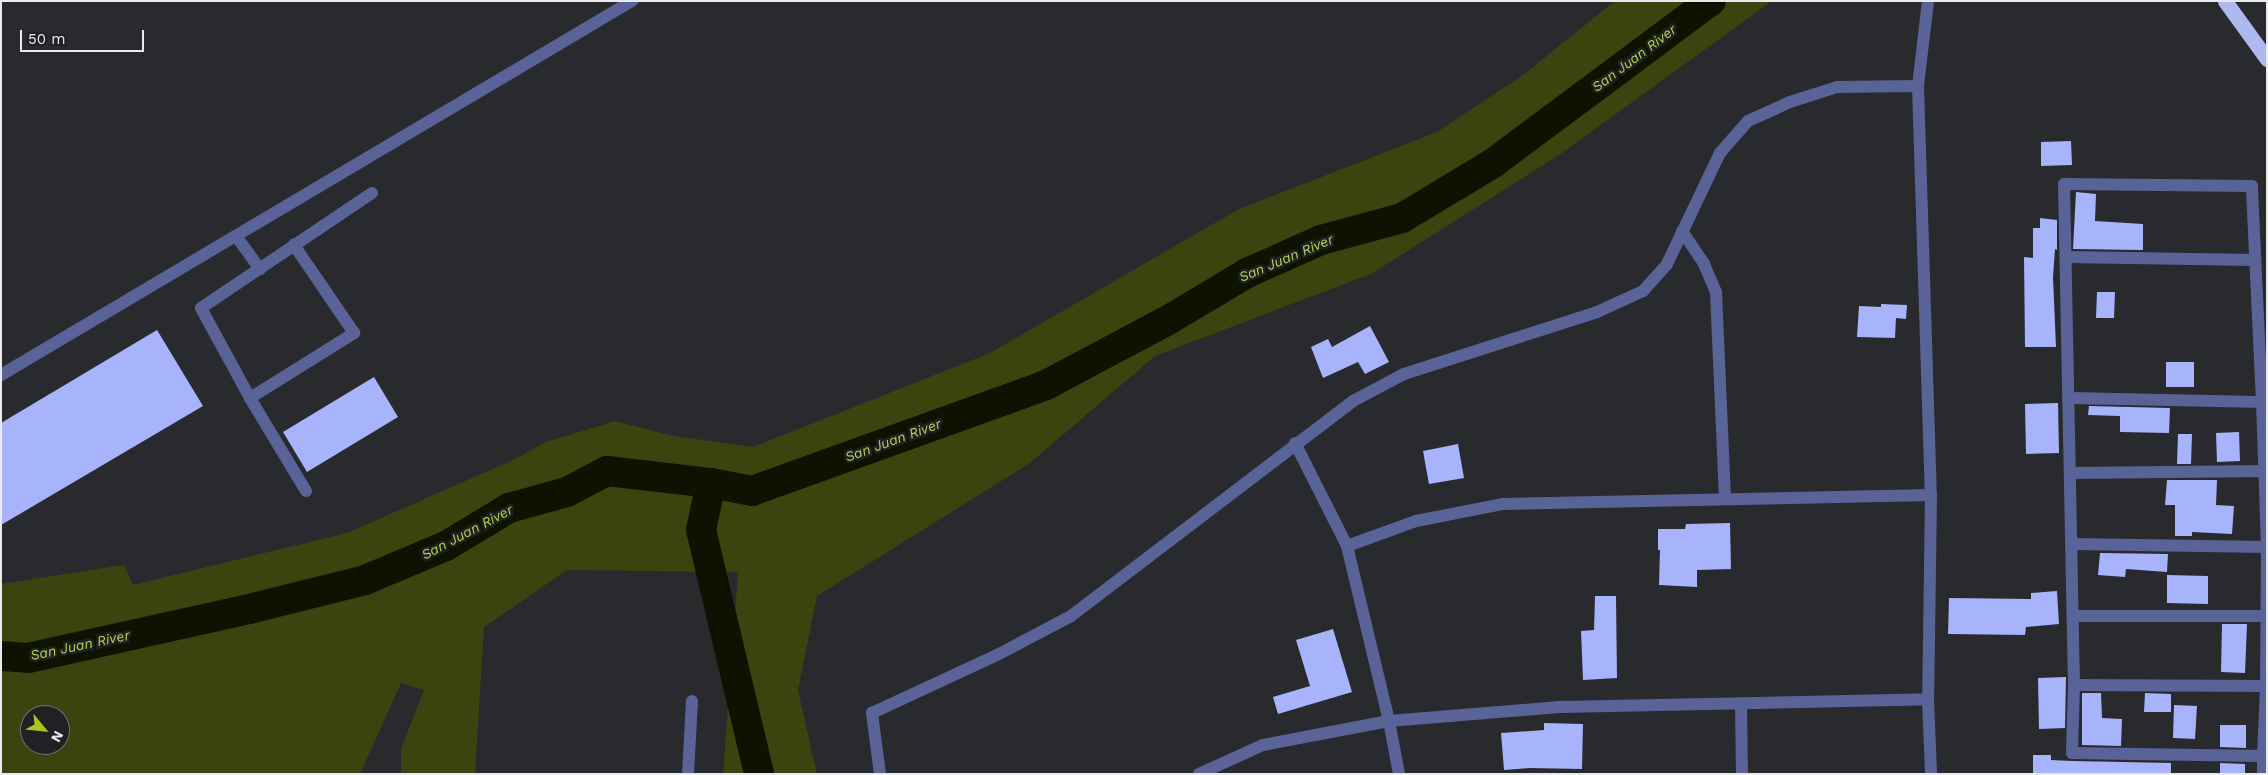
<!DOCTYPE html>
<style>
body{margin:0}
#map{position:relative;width:2268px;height:775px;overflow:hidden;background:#292a2e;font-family:"Work Sans",sans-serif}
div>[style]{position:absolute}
.green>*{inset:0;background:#39440e}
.river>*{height:30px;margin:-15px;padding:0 15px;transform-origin:15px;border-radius:15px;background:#0d1300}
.building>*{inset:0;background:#a7b4fb}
.minor>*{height:12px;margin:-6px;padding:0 6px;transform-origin:6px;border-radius:6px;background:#5a6398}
.highway>*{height:15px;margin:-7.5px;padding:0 7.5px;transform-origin:7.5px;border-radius:7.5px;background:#afb9ee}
span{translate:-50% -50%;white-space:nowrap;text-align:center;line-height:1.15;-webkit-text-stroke:5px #202124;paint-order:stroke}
.water-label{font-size:14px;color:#b8d451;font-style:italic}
.frame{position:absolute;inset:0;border:2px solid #eaeaed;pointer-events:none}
.north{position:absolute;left:20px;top:705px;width:50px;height:50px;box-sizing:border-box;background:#202124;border:1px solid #717174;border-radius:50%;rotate:118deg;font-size:14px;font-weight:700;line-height:20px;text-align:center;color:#eaeaed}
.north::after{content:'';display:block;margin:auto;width:18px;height:22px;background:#a9c71b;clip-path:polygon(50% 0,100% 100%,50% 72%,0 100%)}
.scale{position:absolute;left:20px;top:30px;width:124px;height:22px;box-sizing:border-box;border:2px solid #eaeaed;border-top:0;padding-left:6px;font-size:15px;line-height:18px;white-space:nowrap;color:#eaeaed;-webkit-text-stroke:4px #202124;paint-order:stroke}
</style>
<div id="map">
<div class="green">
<div style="clip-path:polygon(evenodd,1615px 1px,1772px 1px,1559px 155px,1371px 274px,1155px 356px,1030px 463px,817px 596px,798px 690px,817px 774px,723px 774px,738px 572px,567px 570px,484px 627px,475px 774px,401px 774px,401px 749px,424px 690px,401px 683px,360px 774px,1px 774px,1px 584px,124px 565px,133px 585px,347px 533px,513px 460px,546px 442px,615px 421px,674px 436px,753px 447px,990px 353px,1239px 209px,1437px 132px,1523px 75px,1615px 1px,30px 715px,60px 715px,60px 745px,30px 745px,30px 715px)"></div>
</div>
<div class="river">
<div style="left:711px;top:483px;width:48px;rotate:102deg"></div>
<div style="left:701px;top:530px;width:251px;rotate:76.6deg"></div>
<div style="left:1px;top:656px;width:27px;rotate:4deg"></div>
<div style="left:28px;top:658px;width:226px;rotate:-12.5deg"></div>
<div style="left:249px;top:609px;width:120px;rotate:-14deg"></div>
<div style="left:365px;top:580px;width:88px;rotate:-22.8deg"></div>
<div style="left:446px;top:546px;width:74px;rotate:-31.1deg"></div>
<div style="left:509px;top:508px;width:60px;rotate:-15.4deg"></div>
<div style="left:567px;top:492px;width:45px;rotate:-27.7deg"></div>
<div style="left:607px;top:471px;width:105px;rotate:6.6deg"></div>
<div style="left:711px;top:483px;width:42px;rotate:11deg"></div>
<div style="left:752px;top:491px;width:313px;rotate:-19.8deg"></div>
<div style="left:1046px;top:385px;width:140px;rotate:-28deg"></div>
<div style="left:1170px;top:319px;width:90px;rotate:-30.9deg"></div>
<div style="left:1247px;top:273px;width:81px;rotate:-24deg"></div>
<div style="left:1321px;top:240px;width:84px;rotate:-15.2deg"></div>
<div style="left:1402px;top:218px;width:105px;rotate:-31deg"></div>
<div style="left:1492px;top:164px;width:273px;rotate:-36.7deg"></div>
</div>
<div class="building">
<div style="clip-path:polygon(2071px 141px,2072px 165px,2041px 166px,2041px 142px)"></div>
<div style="clip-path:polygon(2076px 192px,2096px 194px,2095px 221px,2143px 224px,2143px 250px,2073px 249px)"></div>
<div style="clip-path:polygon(2040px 218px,2057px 220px,2057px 250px,2055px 249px,2053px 277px,2056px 347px,2025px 347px,2024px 257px,2033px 258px,2033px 228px,2040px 228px)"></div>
<div style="clip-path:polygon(2097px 292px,2115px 292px,2114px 318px,2096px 318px)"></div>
<div style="clip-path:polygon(1881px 304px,1907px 305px,1906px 319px,1896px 318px,1895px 338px,1857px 337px,1859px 306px,1881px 307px)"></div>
<div style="clip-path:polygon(1370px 326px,1389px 362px,1365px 374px,1358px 362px,1323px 378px,1311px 347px,1328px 339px,1332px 347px)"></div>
<div style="clip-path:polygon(157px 330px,203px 406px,1px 525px,1px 423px)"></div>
<div style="clip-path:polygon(2166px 362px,2194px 362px,2194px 387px,2166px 387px)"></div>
<div style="clip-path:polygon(374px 377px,398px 417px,307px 472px,283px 432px)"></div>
<div style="clip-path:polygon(2058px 403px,2059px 453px,2026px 454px,2025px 404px)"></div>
<div style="clip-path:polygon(2089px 406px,2170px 408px,2169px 433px,2120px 432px,2120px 416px,2088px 415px)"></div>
<div style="clip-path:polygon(2239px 432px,2240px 461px,2217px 462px,2216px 433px)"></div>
<div style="clip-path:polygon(2178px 434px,2192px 434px,2191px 464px,2177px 464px)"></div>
<div style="clip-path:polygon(1458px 444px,1464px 478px,1429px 484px,1423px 451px)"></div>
<div style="clip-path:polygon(2167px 480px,2217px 480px,2216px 505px,2234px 506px,2232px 534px,2192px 532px,2192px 536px,2175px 536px,2175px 505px,2165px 505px)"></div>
<div style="clip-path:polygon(1730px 523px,1731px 569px,1697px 570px,1697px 587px,1659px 585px,1660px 550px,1658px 550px,1658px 529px,1685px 529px,1686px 524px)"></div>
<div style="clip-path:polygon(2100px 553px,2168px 554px,2167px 572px,2126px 569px,2125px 577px,2098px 575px)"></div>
<div style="clip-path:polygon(2167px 575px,2208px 576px,2208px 604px,2167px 603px)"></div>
<div style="clip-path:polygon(2057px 591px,2059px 624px,2026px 627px,2025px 635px,1948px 634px,1949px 598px,2031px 599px,2031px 593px)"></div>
<div style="clip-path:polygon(1595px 596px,1616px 596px,1617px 678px,1583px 680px,1581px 631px,1594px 630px)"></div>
<div style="clip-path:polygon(2222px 624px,2247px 624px,2245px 673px,2221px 672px)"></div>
<div style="clip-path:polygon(1333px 629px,1352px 692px,1278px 714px,1273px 697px,1310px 686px,1296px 640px)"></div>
<div style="clip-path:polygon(2066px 677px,2065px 728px,2039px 729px,2038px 678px)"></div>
<div style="clip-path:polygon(2082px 693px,2101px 693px,2102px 718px,2122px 719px,2121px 746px,2082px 745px)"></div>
<div style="clip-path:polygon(2145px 693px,2171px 694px,2171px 712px,2144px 712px)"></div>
<div style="clip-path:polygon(2174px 705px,2197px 706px,2195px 739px,2173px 738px)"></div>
<div style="clip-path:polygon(1544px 723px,1583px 724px,1582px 769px,1530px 768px,1504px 770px,1501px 733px,1544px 730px)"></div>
<div style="clip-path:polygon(2220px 725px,2246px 725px,2246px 748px,2220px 747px)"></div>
<div style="clip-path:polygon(2033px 755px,2051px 755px,2051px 760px,2072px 761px,2171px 763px,2171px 774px,2033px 774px)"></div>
<div style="clip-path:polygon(2220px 763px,2245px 764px,2245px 774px,2220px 774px)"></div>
</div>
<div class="minor">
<div style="left:1928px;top:1px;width:86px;rotate:96.7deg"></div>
<div style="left:1918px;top:86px;width:409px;rotate:88.2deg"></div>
<div style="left:1931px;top:495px;width:204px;rotate:90.8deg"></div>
<div style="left:1928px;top:699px;width:75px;rotate:87.7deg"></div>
<div style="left:1682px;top:231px;width:40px;rotate:56deg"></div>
<div style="left:1704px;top:264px;width:30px;rotate:67deg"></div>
<div style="left:1716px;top:292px;width:206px;rotate:87.5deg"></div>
<div style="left:236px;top:236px;width:41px;rotate:54deg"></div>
<div style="left:2066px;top:257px;width:189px;rotate:0.9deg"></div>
<div style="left:1px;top:375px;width:734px;rotate:-30.66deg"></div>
<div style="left:250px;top:398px;width:123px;rotate:-32deg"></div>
<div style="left:354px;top:333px;width:107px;rotate:-124.3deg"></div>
<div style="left:2070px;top:398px;width:197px;rotate:1.2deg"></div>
<div style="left:1295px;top:443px;width:115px;rotate:63.2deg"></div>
<div style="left:1347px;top:546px;width:180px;rotate:76.5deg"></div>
<div style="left:1389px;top:721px;width:54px;rotate:79.3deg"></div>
<div style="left:2071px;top:473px;width:196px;rotate:-0.6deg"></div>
<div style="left:306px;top:491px;width:109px;rotate:-121.1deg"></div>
<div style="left:250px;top:398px;width:102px;rotate:-118.6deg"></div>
<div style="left:201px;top:308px;width:206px;rotate:-33.9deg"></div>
<div style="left:2072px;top:544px;width:195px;rotate:0.9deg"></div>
<div style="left:1347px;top:546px;width:73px;rotate:-19.9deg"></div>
<div style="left:1416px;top:521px;width:89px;rotate:-11.1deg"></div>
<div style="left:1503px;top:504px;width:428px;rotate:-1.2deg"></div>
<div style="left:2073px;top:616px;width:194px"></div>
<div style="left:2074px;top:685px;width:193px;rotate:0.3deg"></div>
<div style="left:1741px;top:704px;width:70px;rotate:89.2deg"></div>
<div style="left:688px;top:774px;width:73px;rotate:-86.9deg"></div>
<div style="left:880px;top:774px;width:62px;rotate:-97.5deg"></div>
<div style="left:872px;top:713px;width:138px;rotate:-24.9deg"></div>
<div style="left:997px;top:655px;width:84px;rotate:-27.8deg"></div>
<div style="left:1071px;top:616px;width:355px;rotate:-37.3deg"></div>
<div style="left:1353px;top:401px;width:58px;rotate:-27.9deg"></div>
<div style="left:1404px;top:374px;width:203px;rotate:-17.8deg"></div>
<div style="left:1597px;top:312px;width:51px;rotate:-24.5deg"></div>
<div style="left:1643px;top:291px;width:36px;rotate:-48deg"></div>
<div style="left:1667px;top:264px;width:123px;rotate:-64.5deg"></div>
<div style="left:1720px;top:153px;width:43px;rotate:-48.8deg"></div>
<div style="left:1748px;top:121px;width:46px;rotate:-24.3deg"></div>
<div style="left:1790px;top:102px;width:49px;rotate:-17.7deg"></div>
<div style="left:1837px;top:87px;width:81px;rotate:-0.7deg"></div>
<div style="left:1199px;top:774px;width:70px;rotate:-24.4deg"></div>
<div style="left:1263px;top:745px;width:128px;rotate:-10.8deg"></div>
<div style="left:1389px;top:721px;width:173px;rotate:-4.7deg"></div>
<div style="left:1561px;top:707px;width:367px;rotate:-1.2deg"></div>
<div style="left:2263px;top:774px;width:18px;rotate:-90deg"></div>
<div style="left:2263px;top:756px;width:70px;rotate:-87.5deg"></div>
<div style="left:2266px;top:686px;width:139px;rotate:-89.6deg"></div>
<div style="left:2267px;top:547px;width:145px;rotate:-92deg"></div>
<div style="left:2262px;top:402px;width:216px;rotate:-92.7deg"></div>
<div style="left:2252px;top:186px;width:188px;rotate:-179.4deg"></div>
<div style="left:2064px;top:184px;width:501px;rotate:88.86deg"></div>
<div style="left:2074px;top:685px;width:68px;rotate:91.7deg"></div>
<div style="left:2072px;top:753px;width:191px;rotate:0.9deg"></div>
<div style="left:2263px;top:756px;width:4px"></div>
</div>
<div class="highway">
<div style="left:2225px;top:1px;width:72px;rotate:54.1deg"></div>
</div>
<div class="water-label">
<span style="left:1634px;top:58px;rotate:-37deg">San Juan River</span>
<span style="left:1286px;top:258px;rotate:-23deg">San Juan River</span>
<span style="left:893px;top:440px;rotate:-20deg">San Juan River</span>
<span style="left:467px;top:532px;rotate:-28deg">San Juan River</span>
<span style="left:80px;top:645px;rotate:-12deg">San Juan River</span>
</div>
<div class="frame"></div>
<div class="north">N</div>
<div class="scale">50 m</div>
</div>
